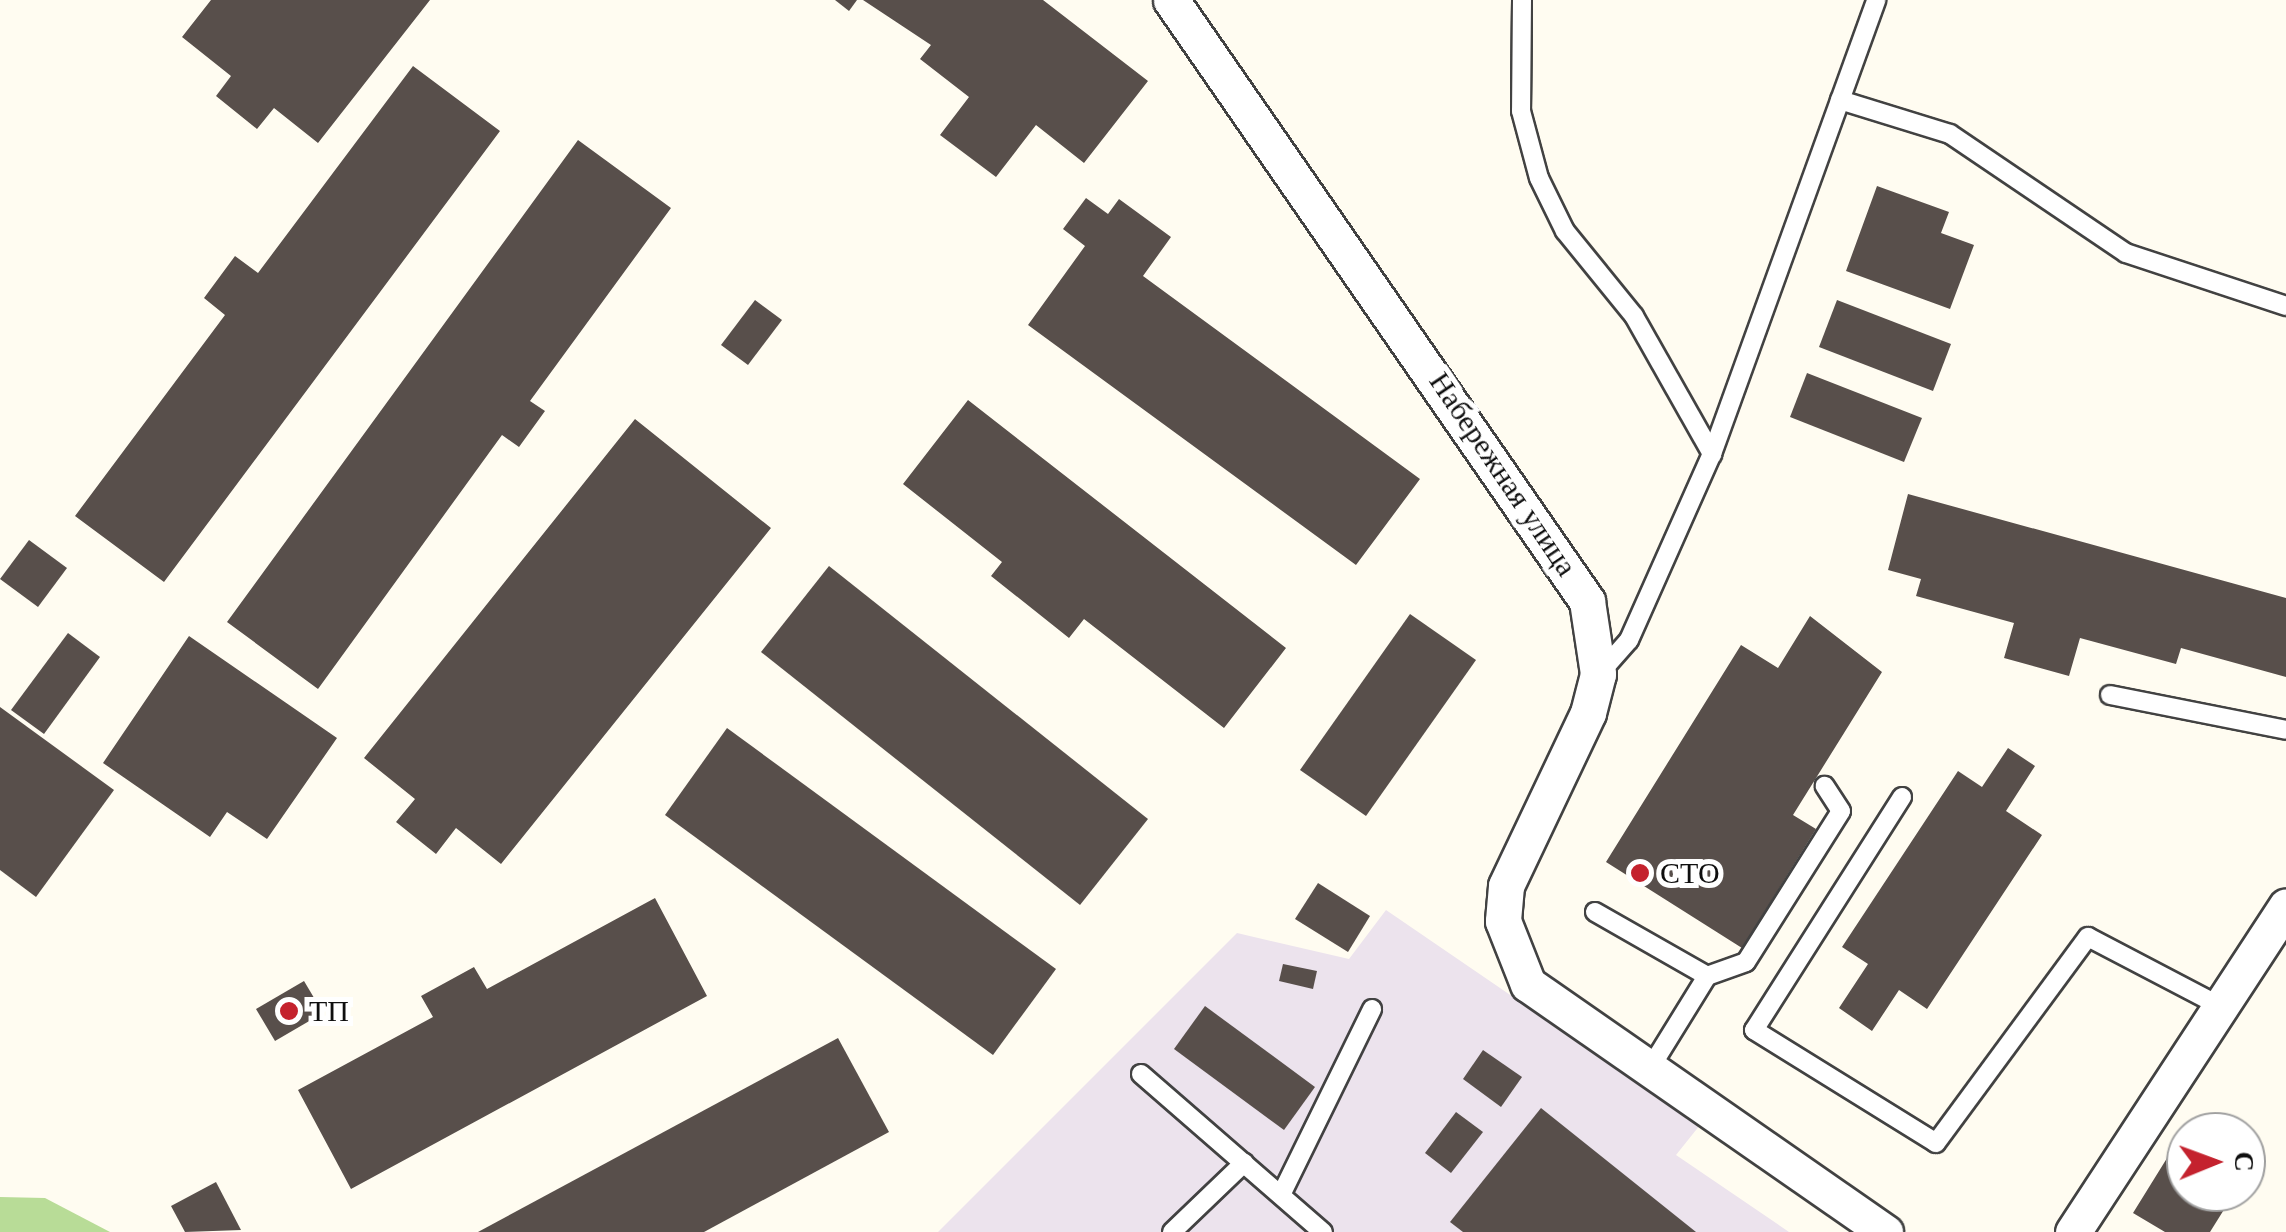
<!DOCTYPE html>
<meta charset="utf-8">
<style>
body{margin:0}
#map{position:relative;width:2286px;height:1232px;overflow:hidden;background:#fffcf1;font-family:"Libre Baskerville",serif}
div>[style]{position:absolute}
.industrial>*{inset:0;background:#ece3ed}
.forest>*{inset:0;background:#b8dc97}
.building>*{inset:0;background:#584f4b}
.roads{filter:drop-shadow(2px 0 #424242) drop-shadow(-2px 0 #424242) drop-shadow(0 2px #424242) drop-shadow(0 -2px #424242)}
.lane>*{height:18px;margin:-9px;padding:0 9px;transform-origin:9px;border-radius:9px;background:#fff}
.street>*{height:35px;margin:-17.5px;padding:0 17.5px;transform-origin:17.5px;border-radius:17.5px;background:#fff}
.dots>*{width:28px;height:28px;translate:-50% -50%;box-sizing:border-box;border:5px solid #fff;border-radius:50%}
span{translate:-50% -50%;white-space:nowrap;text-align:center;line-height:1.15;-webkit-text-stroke:10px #fff;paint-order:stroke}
.street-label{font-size:30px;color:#0f0f0f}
.poi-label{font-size:30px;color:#0f0f0f}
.left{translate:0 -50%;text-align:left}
.north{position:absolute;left:2166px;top:1112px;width:100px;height:100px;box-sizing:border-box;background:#fff;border:2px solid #9f9f9f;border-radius:50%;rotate:89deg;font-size:28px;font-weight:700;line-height:40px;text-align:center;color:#0f0f0f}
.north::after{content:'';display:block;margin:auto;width:35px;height:45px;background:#c4222e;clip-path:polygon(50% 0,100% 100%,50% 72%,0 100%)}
</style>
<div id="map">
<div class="industrial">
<div style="clip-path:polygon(1386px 910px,1700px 1125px,1676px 1155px,1789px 1232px,938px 1232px,1237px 933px,1349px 959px)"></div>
</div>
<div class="forest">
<div style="clip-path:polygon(0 1197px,45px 1198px,110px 1232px,0 1232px)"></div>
</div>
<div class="building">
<div style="clip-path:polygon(211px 0,430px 0,318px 143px,274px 108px,257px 129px,216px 96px,231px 76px,182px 37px)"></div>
<div style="clip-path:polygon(835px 0,857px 0,849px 11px)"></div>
<div style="clip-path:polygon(863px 0,1043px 0,1148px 81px,1084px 163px,1036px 125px,996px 177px,940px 135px,969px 97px,920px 59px,931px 45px)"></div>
<div style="clip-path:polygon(413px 66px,500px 131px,164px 582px,75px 516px,225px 315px,204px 298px,235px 256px,258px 273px)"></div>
<div style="clip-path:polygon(578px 140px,671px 208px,530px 401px,545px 411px,519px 447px,502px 435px,318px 689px,227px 622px)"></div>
<div style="clip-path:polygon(1877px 186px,1949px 212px,1941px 233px,1974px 245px,1950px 309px,1846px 271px)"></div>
<div style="clip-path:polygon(1086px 198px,1108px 214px,1119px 199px,1171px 237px,1143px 276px,1420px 479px,1356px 565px,1028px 325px,1085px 246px,1063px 229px)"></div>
<div style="clip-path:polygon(755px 300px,782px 320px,748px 365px,721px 345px)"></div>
<div style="clip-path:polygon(1837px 300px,1951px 344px,1933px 391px,1819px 347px)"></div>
<div style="clip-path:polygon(1807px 373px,1922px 418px,1904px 462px,1790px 417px)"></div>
<div style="clip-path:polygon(968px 400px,1286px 648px,1224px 728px,1084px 619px,1069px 638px,991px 576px,1002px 562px,903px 484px)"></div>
<div style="clip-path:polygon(635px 419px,771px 528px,501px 864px,456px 828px,436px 854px,396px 822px,415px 799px,364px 758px)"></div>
<div style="clip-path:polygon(1908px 494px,2286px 598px,2286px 677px,2181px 648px,2176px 664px,2080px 638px,2069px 676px,2004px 658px,2014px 623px,1916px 596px,1921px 579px,1888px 570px)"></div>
<div style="clip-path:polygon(29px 540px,67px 568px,38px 607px,0 579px)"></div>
<div style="clip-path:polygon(829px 566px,1148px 819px,1080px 905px,761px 652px)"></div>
<div style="clip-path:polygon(1410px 614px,1476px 660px,1366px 816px,1300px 770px)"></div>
<div style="clip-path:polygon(1810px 616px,1882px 672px,1793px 815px,1816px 829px,1742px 948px,1606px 862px,1741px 645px,1778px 668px)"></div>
<div style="clip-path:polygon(68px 633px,100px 657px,44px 734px,11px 710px)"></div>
<div style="clip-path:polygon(189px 636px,337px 738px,267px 839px,227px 812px,210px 837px,103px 763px)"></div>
<div style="clip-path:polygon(0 707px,114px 790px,36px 897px,0 870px)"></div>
<div style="clip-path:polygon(727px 728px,1056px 969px,993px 1055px,665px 815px)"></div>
<div style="clip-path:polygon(2008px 748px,2035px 766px,2006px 811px,2042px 835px,1927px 1009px,1899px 990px,1872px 1031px,1839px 1008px,1868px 964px,1842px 947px,1958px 771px,1982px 787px)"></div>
<div style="clip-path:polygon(1318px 883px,1370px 916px,1348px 952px,1295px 919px)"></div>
<div style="clip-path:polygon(655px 898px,707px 996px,351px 1189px,298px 1090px,433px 1017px,421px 996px,474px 967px,487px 989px)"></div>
<div style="clip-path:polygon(1283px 964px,1317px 971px,1313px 989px,1279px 981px)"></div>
<div style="clip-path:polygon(304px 981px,323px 1013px,275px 1041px,256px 1009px)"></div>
<div style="clip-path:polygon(1205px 1006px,1315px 1087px,1284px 1130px,1174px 1049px)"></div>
<div style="clip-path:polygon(838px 1038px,889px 1132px,704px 1232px,478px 1232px)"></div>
<div style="clip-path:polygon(1483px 1050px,1522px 1077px,1501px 1107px,1463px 1079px)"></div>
<div style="clip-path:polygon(1541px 1108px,1696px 1232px,1463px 1232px,1450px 1222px)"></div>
<div style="clip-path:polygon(1456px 1112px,1483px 1132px,1451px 1173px,1425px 1153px)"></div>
<div style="clip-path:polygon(2190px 1121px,2208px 1132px,2186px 1132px,2186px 1192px,2235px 1192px,2210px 1232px,2165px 1232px,2133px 1213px)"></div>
<div style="clip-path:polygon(216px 1182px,241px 1230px,185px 1232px,171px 1206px)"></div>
</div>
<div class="roads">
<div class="lane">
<div style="left:1522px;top:0;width:111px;rotate:90.5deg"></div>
<div style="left:1521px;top:111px;width:69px;rotate:75deg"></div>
<div style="left:1539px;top:178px;width:59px;rotate:63.9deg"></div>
<div style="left:1565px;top:231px;width:109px;rotate:50.9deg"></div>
<div style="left:1634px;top:316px;width:159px;rotate:60.5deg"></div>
<div style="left:1840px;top:100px;width:115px;rotate:17.2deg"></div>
<div style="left:1950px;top:134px;width:212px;rotate:34.1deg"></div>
<div style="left:2126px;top:253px;width:169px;rotate:18.3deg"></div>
<div style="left:1599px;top:674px;width:45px;rotate:-48.6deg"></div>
<div style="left:1629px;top:640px;width:204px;rotate:-66deg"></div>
<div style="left:1712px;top:454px;width:483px;rotate:-70.1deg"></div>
<div style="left:2110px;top:695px;width:179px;rotate:11.2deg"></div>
<div style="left:1902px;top:797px;width:276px;rotate:122.4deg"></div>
<div style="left:1754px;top:1030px;width:214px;rotate:31.8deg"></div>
<div style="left:1936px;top:1143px;width:256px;rotate:-53.6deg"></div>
<div style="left:2088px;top:937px;width:147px;rotate:27.6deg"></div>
<div style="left:1595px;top:912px;width:129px;rotate:29.7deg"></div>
<div style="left:1649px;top:1070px;width:110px;rotate:-58.3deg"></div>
<div style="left:1707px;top:976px;width:41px;rotate:-19.7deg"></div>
<div style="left:1746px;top:962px;width:178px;rotate:-57.8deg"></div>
<div style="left:1841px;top:811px;width:30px;rotate:-123deg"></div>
<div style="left:1141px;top:1074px;width:241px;rotate:41deg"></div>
<div style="left:1281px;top:1195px;width:207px;rotate:-63.9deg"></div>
<div style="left:1172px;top:1232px;width:100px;rotate:-43.8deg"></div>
</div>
<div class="street">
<div style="left:1171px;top:0;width:731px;rotate:55.31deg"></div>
<div style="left:1587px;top:601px;width:74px;rotate:81.4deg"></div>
<div style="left:1598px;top:674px;width:40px;rotate:104.4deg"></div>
<div style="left:1588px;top:713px;width:191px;rotate:115.4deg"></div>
<div style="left:1506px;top:886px;width:35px;rotate:95deg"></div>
<div style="left:1503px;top:921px;width:68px;rotate:68.4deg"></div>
<div style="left:1528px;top:984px;width:435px;rotate:34.8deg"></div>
<div style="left:2073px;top:1232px;width:389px;rotate:-56.8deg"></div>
</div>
</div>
<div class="dots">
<div style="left:1640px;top:873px;background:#c4222e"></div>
<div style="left:289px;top:1011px;background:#c4222e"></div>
</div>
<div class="street-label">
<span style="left:1503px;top:474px;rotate:56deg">Набережная улица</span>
</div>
<div class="poi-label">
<span class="left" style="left:1660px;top:873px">СТО</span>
<span class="left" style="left:309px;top:1011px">ТП</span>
</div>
<div class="north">С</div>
</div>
